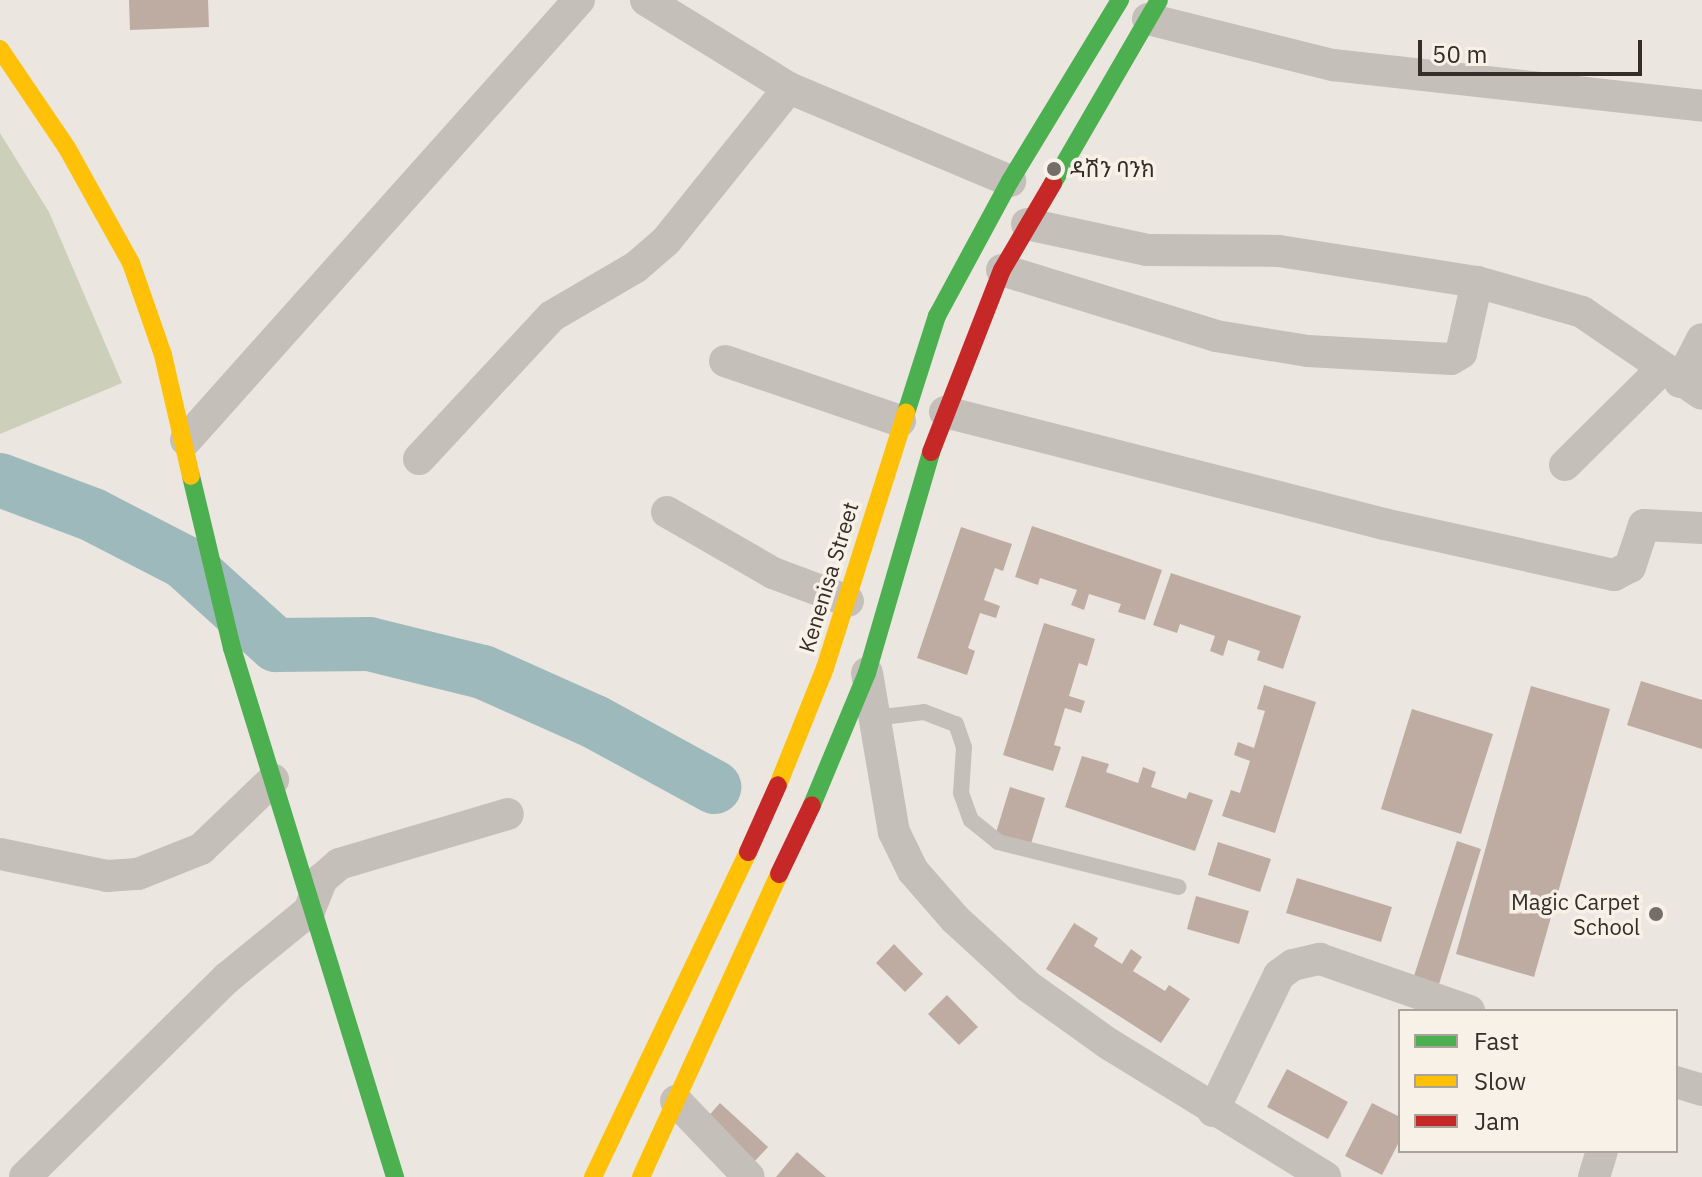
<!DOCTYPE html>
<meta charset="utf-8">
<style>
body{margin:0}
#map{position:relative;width:1702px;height:1177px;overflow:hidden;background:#ece6e0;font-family:"IBM Plex Sans","Noto Sans Ethiopic",sans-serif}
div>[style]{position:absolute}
.green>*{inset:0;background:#ccd0bb}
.river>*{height:54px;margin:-27px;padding:0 27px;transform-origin:27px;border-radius:27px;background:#9eb9bb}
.building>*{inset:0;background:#beaca3}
.lane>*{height:16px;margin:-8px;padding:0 8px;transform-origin:8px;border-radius:8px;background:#c4bfb9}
.street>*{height:32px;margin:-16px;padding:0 16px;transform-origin:16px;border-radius:16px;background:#c4bfb9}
.fast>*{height:18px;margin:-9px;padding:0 9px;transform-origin:9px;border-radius:9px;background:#4caf50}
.slow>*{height:18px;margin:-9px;padding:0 9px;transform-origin:9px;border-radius:9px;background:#ffc107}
.jam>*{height:18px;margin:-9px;padding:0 9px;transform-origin:9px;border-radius:9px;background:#c62828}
.dots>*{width:22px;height:22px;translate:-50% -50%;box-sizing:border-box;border:4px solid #f8f1e8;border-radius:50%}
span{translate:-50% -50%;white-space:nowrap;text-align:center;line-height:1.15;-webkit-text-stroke:7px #f8f1e8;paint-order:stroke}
.poi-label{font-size:22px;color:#342d28}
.left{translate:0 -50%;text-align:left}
.right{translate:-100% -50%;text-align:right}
.street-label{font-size:22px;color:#342d28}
.legend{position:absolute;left:1398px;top:1009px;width:280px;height:144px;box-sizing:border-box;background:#f8f1e8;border:2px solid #aaa39b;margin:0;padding:10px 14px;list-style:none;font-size:24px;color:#342d28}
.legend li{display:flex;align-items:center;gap:16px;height:40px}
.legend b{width:40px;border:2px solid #aaa39b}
.scale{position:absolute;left:1418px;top:40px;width:224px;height:36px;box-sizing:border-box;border:4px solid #342d28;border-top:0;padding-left:10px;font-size:24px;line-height:28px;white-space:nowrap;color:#342d28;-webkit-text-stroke:6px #f8f1e8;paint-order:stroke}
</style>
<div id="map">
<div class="green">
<div style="clip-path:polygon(0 133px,49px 212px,122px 383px,0 434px)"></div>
</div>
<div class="river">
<div style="left:0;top:480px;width:99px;rotate:20.6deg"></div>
<div style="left:93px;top:515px;width:102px;rotate:27.3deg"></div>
<div style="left:184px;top:562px;width:124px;rotate:42.1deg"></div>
<div style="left:276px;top:645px;width:93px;rotate:-0.6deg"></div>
<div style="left:369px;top:644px;width:117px;rotate:13.8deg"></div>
<div style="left:483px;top:672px;width:123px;rotate:24.1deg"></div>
<div style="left:595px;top:722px;width:136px;rotate:28.6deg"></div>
</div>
<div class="building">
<div style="clip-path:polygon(129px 0,208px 0,209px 27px,130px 30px)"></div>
<div style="clip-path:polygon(1032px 526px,1162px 570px,1145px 620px,1118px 612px,1121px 604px,1089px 594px,1084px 610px,1071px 605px,1077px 590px,1040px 578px,1038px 585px,1015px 577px)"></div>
<div style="clip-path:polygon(961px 527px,1012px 544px,1003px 571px,995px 568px,984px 600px,1000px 606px,996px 618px,980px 613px,968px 648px,975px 651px,967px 675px,917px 658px)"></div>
<div style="clip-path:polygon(1171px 573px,1301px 616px,1283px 669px,1257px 660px,1260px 651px,1228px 640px,1223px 656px,1210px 651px,1215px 636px,1180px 624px,1177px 633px,1153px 625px)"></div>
<div style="clip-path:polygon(1044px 623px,1095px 639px,1087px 666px,1079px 663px,1069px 696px,1085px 701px,1081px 713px,1065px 708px,1054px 745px,1061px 747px,1053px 771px,1003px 755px)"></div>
<div style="clip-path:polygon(1641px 681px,1702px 700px,1702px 749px,1627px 725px)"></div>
<div style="clip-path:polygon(1264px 685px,1316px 702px,1275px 833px,1222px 816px,1231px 790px,1240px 793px,1250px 761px,1234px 755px,1238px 742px,1254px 748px,1265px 711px,1257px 709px)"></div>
<div style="clip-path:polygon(1531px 686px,1610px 709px,1534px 977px,1456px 954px)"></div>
<div style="clip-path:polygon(1412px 709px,1493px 734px,1461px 834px,1381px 809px)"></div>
<div style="clip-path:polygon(1082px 756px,1109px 764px,1106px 772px,1138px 783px,1143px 767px,1156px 772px,1151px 787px,1186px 799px,1189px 792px,1213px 800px,1195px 851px,1065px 807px)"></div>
<div style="clip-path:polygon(1010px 787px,1045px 798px,1030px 847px,995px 836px)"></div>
<div style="clip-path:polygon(1457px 841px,1481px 849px,1439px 984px,1414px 976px)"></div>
<div style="clip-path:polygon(1218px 842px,1271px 859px,1260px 892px,1208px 875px)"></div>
<div style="clip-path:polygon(1297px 878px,1392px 907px,1381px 942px,1286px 913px)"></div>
<div style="clip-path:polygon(1196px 896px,1249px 911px,1239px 944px,1187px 929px)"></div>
<div style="clip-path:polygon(1074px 923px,1098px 938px,1094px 946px,1122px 964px,1131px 949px,1142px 957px,1133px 971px,1165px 991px,1169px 985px,1190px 999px,1161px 1043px,1046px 969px)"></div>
<div style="clip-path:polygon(894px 944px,923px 974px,905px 992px,876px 963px)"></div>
<div style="clip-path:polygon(947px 995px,978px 1027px,959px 1045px,928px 1014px)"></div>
<div style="clip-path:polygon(1287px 1069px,1348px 1102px,1328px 1139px,1267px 1107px)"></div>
<div style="clip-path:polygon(720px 1103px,768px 1147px,753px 1163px,705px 1120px)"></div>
<div style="clip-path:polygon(1372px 1103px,1400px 1117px,1400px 1140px,1382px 1175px,1345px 1156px)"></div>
<div style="clip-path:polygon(797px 1152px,826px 1177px,776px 1177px)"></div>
</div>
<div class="lane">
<div style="left:874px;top:718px;width:50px;rotate:-6.8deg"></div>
<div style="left:924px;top:712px;width:34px;rotate:21deg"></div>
<div style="left:956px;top:724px;width:24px;rotate:71deg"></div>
<div style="left:964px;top:747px;width:46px;rotate:93.7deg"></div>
<div style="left:961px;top:793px;width:29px;rotate:70deg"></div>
<div style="left:971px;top:820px;width:35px;rotate:39deg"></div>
<div style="left:998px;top:842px;width:186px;rotate:14deg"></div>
</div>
<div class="street">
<div style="left:646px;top:0;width:168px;rotate:31.6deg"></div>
<div style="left:789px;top:88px;width:240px;rotate:22.8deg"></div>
<div style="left:1148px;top:19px;width:191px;rotate:14deg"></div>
<div style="left:1333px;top:65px;width:371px;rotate:6.3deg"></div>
<div style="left:1027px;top:224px;width:123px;rotate:12.2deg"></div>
<div style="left:1147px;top:250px;width:132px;rotate:0.4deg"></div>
<div style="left:1279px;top:251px;width:200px;rotate:8.9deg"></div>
<div style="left:1477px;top:282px;width:109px;rotate:15.9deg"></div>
<div style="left:1582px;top:312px;width:145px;rotate:34.3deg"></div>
<div style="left:1002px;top:270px;width:224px;rotate:17.1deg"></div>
<div style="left:1216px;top:336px;width:93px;rotate:9.3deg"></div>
<div style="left:1308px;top:351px;width:143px;rotate:3.2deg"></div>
<div style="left:1451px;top:359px;width:12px;rotate:-31deg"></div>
<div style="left:1461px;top:353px;width:73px;rotate:-77.3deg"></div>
<div style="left:725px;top:361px;width:185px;rotate:18.9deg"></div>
<div style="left:1680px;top:382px;width:48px;rotate:-62.9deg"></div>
<div style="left:945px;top:412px;width:453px;rotate:14.3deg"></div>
<div style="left:1384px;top:524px;width:236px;rotate:12.5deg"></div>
<div style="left:1614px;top:575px;width:18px;rotate:-27deg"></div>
<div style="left:1630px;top:567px;width:44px;rotate:-71.6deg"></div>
<div style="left:1644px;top:525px;width:58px;rotate:3deg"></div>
<div style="left:186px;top:440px;width:590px;rotate:-48.23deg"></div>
<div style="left:419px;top:459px;width:195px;rotate:-47.1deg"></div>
<div style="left:552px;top:316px;width:97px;rotate:-30.3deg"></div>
<div style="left:636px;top:267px;width:40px;rotate:-41deg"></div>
<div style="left:666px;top:241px;width:196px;rotate:-51.2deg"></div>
<div style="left:1565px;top:465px;width:138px;rotate:-44.7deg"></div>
<div style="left:667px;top:512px;width:122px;rotate:29.9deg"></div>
<div style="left:773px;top:573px;width:80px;rotate:20.5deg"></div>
<div style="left:867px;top:673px;width:161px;rotate:80.4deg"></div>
<div style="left:894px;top:832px;width:43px;rotate:64deg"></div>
<div style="left:913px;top:871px;width:64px;rotate:48.8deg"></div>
<div style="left:955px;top:919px;width:100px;rotate:42.6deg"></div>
<div style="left:1029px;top:987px;width:98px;rotate:35.5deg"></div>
<div style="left:1109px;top:1044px;width:254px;rotate:31.6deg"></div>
<div style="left:0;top:854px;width:109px;rotate:11.6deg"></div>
<div style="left:107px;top:876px;width:31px;rotate:-4deg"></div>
<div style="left:138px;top:874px;width:68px;rotate:-21.6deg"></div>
<div style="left:201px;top:849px;width:100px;rotate:-43.8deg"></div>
<div style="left:1676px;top:1082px;width:27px;rotate:17deg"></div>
<div style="left:676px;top:1101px;width:105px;rotate:46.2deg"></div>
<div style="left:1213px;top:1111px;width:151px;rotate:-64.1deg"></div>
<div style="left:1279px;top:975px;width:17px;rotate:-36deg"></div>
<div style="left:1293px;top:965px;width:28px;rotate:-13deg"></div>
<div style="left:1320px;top:959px;width:158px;rotate:19.2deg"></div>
<div style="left:25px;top:1177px;width:284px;rotate:-44.6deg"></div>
<div style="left:227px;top:978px;width:106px;rotate:-39.3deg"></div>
<div style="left:309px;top:911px;width:35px;rotate:-68deg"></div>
<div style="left:322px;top:879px;width:23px;rotate:-41deg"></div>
<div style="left:339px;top:864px;width:176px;rotate:-16.5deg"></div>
<div style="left:1594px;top:1177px;width:27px;rotate:-73deg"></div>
</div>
<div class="fast">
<div style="left:1053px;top:183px;width:211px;rotate:-59.9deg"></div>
<div style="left:906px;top:413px;width:102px;rotate:-72.3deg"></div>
<div style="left:937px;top:316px;width:153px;rotate:-61.6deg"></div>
<div style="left:1010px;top:181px;width:212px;rotate:-58.7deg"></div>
<div style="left:191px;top:476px;width:177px;rotate:76.6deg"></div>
<div style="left:232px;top:648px;width:554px;rotate:72.87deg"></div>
<div style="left:812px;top:805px;width:143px;rotate:-67.4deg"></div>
<div style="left:867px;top:673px;width:230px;rotate:-73.8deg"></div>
</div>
<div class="slow">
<div style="left:0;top:49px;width:120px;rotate:55.9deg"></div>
<div style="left:67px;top:148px;width:132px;rotate:60.9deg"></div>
<div style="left:131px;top:263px;width:97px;rotate:70.8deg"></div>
<div style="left:163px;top:355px;width:124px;rotate:77deg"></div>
<div style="left:778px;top:785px;width:126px;rotate:-68.1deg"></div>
<div style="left:825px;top:668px;width:268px;rotate:-72.4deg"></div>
<div style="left:593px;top:1177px;width:360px;rotate:-64.5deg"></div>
<div style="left:641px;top:1177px;width:333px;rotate:-65.5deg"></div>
</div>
<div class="jam">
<div style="left:931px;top:452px;width:195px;rotate:-68.7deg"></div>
<div style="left:1002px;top:270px;width:101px;rotate:-59.6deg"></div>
<div style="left:748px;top:852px;width:73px;rotate:-65.9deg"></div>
<div style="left:779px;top:874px;width:76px;rotate:-64.4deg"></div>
</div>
<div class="dots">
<div style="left:1054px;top:169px;background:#746e68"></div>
<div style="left:1656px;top:914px;background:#746e68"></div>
</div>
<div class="poi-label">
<span class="left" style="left:1070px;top:169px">ዳሽን ባንክ</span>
<span class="right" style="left:1640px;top:914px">Magic Carpet<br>School</span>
</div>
<div class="street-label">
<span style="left:828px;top:577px;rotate:-73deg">Kenenisa Street</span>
</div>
<ul class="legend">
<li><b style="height:10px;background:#4caf50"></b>Fast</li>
<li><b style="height:10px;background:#ffc107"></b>Slow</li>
<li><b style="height:10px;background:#c62828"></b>Jam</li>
</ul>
<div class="scale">50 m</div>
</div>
